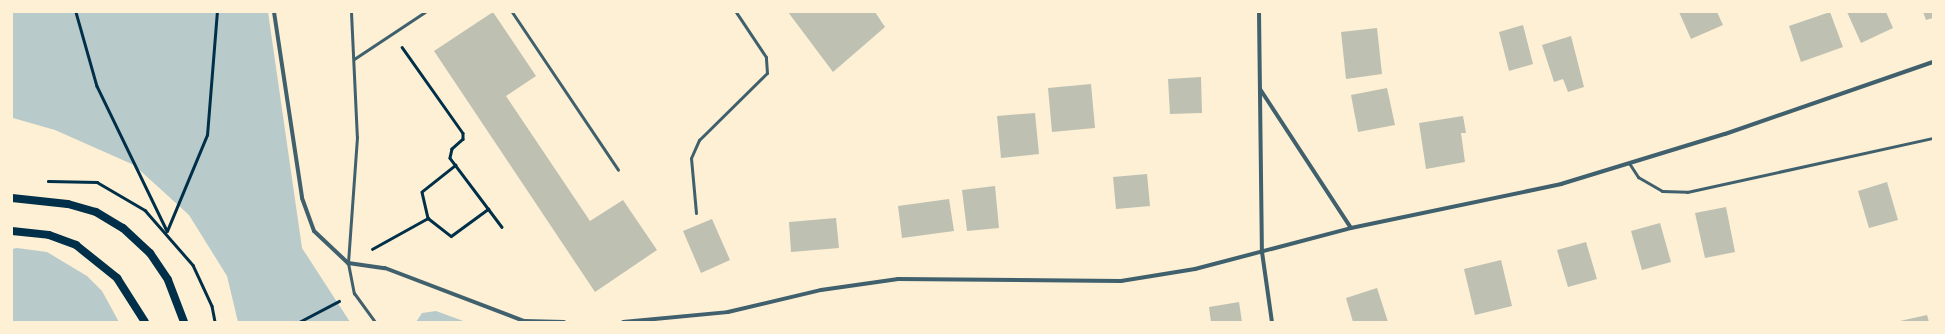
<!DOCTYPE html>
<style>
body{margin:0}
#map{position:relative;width:1945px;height:334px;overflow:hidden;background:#fdf0d5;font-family:"Fira Sans",sans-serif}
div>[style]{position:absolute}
.green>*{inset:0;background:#b9caca}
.building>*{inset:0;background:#bec0b2}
.path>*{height:2.5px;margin:-1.25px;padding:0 1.25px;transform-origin:1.25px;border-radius:1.25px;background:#003049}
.service>*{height:3px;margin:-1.5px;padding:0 1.5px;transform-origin:1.5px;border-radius:1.5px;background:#3f606c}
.minor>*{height:4px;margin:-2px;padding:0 2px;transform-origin:2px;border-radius:2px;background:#3f606c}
.secondary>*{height:8px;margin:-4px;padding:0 4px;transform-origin:4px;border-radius:4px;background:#003049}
span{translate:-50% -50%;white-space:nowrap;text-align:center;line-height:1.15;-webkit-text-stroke:3.5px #fdf0d5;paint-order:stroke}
.frame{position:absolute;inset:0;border:13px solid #fdf0d5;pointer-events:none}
</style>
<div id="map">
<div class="green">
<div style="clip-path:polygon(12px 12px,268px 12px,302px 248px,350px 322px,238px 322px,227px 276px,189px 215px,134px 165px,55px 130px,13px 118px)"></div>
<div style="clip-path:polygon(17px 248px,47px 252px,87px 276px,102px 291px,119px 322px,12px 322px,12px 249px)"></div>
<div style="clip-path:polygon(436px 311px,466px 322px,416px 322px,422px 313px)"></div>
</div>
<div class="building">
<div style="clip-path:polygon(493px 12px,536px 76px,506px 96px,590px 221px,623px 200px,657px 250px,595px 292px,434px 51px)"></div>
<div style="clip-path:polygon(788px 12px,875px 12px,885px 27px,833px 72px)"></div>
<div style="clip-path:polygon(1679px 12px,1717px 12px,1723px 25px,1691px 39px)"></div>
<div style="clip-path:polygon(1830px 12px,1843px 47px,1801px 62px,1789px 26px)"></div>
<div style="clip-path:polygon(1847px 12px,1886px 12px,1893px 28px,1861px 43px)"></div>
<div style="clip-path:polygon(1923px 12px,1933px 12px,1933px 18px,1926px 20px)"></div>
<div style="clip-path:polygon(1523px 25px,1533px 64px,1509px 71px,1499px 32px)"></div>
<div style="clip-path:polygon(1377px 28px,1382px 74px,1346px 79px,1341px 32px)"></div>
<div style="clip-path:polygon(1571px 36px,1584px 87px,1568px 92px,1563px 79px,1554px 82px,1542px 45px)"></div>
<div style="clip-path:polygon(1201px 77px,1202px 113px,1170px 114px,1168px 79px)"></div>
<div style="clip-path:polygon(1091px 84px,1095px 128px,1052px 132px,1048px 88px)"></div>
<div style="clip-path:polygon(1387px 88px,1395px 125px,1358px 132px,1351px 95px)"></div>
<div style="clip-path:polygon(1035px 113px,1039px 154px,1001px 158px,997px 116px)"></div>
<div style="clip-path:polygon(1463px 116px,1466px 133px,1461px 133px,1465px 162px,1426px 169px,1419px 123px)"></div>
<div style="clip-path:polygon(1147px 174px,1150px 206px,1116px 209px,1113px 177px)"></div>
<div style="clip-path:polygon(1887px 182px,1898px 220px,1869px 228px,1858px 191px)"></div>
<div style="clip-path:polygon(995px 186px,999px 228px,967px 231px,962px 190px)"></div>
<div style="clip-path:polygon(949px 199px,954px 231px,902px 238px,898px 206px)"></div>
<div style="clip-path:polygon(1726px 207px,1735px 252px,1705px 258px,1695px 213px)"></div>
<div style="clip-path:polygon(836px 218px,839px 248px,791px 252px,789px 222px)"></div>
<div style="clip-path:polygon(712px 219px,730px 260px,701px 273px,683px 231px)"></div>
<div style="clip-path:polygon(1660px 223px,1671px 262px,1642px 270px,1631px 231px)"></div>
<div style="clip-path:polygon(1586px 242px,1597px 279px,1568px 287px,1557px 250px)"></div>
<div style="clip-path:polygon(1501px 260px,1512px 306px,1475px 315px,1464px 269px)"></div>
<div style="clip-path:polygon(1377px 288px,1388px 322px,1353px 322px,1346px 298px)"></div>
<div style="clip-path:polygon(1239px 302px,1242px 322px,1211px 322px,1209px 307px)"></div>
<div style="clip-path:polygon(1927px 315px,1929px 322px,1900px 322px,1900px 321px)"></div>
</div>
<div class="path">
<div style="left:76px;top:12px;width:77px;rotate:74.2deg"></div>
<div style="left:97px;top:86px;width:161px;rotate:64.2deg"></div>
<div style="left:167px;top:231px;width:104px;rotate:-67.4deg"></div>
<div style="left:207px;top:135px;width:123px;rotate:-85.4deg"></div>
<div style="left:402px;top:47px;width:105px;rotate:54.7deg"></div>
<div style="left:463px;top:133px;width:6px;rotate:90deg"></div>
<div style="left:463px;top:139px;width:15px;rotate:138deg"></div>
<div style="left:452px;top:149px;width:9px;rotate:103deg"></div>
<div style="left:450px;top:158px;width:86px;rotate:53deg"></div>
<div style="left:456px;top:165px;width:43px;rotate:141.5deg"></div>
<div style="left:422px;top:192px;width:27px;rotate:77deg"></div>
<div style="left:428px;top:218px;width:29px;rotate:38deg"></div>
<div style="left:451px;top:236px;width:46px;rotate:-36.1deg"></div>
<div style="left:48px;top:181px;width:49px;rotate:1.2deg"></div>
<div style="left:97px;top:182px;width:56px;rotate:30.3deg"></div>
<div style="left:145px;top:210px;width:73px;rotate:48.9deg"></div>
<div style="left:193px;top:265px;width:45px;rotate:65.1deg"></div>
<div style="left:212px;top:306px;width:16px;rotate:79deg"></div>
<div style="left:372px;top:249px;width:64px;rotate:-29deg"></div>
<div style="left:299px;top:322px;width:45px;rotate:-27.7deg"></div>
</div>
<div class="service">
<div style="left:351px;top:12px;width:125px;rotate:87.3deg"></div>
<div style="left:357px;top:137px;width:126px;rotate:94.1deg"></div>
<div style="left:348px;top:263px;width:31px;rotate:79deg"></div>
<div style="left:354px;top:293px;width:36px;rotate:54deg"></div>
<div style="left:512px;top:12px;width:190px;rotate:56.1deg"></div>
<div style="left:354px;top:59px;width:85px;rotate:-33.5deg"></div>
<div style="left:1629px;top:163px;width:17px;rotate:57deg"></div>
<div style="left:1638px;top:177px;width:28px;rotate:30deg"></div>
<div style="left:1662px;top:191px;width:25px;rotate:2deg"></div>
<div style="left:1687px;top:192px;width:252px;rotate:-12.4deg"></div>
<div style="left:696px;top:213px;width:55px;rotate:-95.2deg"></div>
<div style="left:691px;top:158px;width:20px;rotate:-66deg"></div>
<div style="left:699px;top:140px;width:95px;rotate:-44.6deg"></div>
<div style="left:767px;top:73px;width:16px;rotate:-94deg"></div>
<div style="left:766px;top:57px;width:54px;rotate:-123.7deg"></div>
</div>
<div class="minor">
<div style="left:274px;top:12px;width:188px;rotate:81.4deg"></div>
<div style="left:302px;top:198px;width:35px;rotate:70deg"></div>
<div style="left:314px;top:231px;width:47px;rotate:43.3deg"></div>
<div style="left:348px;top:263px;width:37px;rotate:8deg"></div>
<div style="left:385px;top:268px;width:149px;rotate:20.9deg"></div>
<div style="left:524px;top:321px;width:40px;rotate:1.4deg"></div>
<div style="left:1259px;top:12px;width:240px;rotate:89.3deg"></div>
<div style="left:1262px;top:252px;width:71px;rotate:81.9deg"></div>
<div style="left:1260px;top:89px;width:166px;rotate:56.8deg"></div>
<div style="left:623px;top:322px;width:105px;rotate:-5.4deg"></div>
<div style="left:728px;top:312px;width:96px;rotate:-13.3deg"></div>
<div style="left:821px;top:290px;width:78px;rotate:-8.1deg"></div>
<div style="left:898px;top:279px;width:223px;rotate:0.5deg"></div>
<div style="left:1121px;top:281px;width:75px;rotate:-9.2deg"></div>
<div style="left:1195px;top:269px;width:161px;rotate:-14.7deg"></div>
<div style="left:1351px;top:228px;width:215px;rotate:-11.8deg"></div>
<div style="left:1561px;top:184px;width:171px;rotate:-17deg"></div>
<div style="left:1725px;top:134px;width:220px;rotate:-19.1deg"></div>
</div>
<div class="secondary">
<div style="left:12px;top:198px;width:56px;rotate:6.1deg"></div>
<div style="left:68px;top:204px;width:29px;rotate:16deg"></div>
<div style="left:96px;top:212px;width:31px;rotate:31deg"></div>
<div style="left:123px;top:228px;width:37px;rotate:43deg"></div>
<div style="left:150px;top:253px;width:32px;rotate:56deg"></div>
<div style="left:168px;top:280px;width:45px;rotate:69.1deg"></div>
<div style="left:12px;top:231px;width:37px;rotate:6deg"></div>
<div style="left:49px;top:235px;width:29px;rotate:20deg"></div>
<div style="left:76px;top:245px;width:53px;rotate:38.8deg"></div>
<div style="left:117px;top:278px;width:52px;rotate:57.5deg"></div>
</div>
<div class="frame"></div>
</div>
